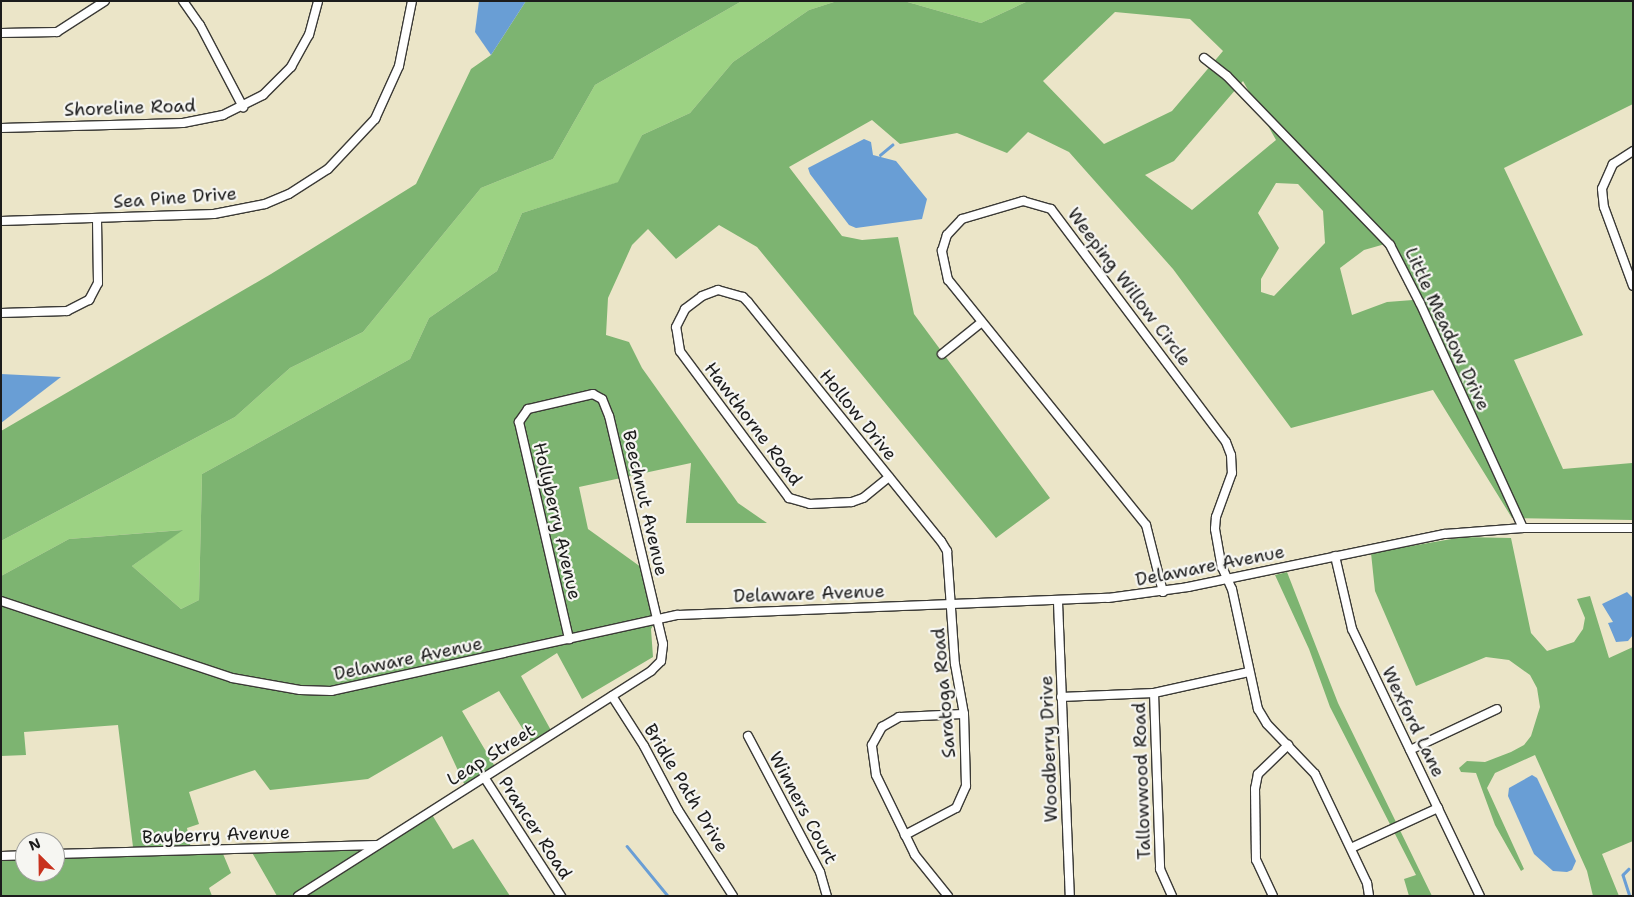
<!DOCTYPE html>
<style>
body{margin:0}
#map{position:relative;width:1634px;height:897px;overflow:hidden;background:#ebe5c8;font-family:"Shantell Sans",sans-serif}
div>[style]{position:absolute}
.green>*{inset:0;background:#9cd283}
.forest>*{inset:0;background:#7db471}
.water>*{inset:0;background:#699ed5}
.stream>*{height:2.5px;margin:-1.25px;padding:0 1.25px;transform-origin:1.25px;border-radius:1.25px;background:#699ed5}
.roads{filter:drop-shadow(1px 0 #3b3a36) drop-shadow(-1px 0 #3b3a36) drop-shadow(0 1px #3b3a36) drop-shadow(0 -1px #3b3a36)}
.minor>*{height:8px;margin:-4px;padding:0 4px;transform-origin:4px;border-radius:4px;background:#fff}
span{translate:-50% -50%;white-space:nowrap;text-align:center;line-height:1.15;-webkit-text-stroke:4.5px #f6f6f2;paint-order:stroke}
.street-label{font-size:18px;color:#1c1c1c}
.frame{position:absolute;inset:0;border:2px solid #1c1c1c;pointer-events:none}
.north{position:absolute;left:15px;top:832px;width:50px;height:50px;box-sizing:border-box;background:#f6f6f2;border:1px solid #9f9f9c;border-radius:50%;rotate:337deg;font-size:14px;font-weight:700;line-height:20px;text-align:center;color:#1c1c1c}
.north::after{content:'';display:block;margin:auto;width:18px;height:22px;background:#c8321e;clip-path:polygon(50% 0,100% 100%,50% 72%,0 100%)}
</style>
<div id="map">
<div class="green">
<div style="clip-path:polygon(742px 1px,837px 1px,809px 10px,733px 62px,690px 113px,642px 135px,619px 182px,522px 213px,497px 271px,429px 318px,410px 359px,202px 474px,199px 600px,181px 609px,132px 566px,182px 530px,69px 539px,1px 576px,1px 541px,235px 417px,290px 368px,363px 332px,481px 188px,553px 159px,595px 85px)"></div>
<div style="clip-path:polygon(904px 1px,1028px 1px,981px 23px)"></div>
</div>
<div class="forest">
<div style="clip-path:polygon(526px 1px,742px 1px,595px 85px,553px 159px,481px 188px,363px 332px,290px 368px,235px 417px,1px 541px,1px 431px,271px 274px,416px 184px,471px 69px,491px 55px)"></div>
<div style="clip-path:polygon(evenodd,837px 1px,904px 1px,981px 23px,1028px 1px,1633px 1px,1633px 104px,1504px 168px,1583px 335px,1514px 360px,1563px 469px,1632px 463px,1633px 520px,1512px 518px,1433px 390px,1291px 428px,1173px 269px,1069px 152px,1028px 132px,1007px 153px,957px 133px,900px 144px,872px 120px,789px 167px,842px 236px,862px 240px,898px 237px,914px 314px,1050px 498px,996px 538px,757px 247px,719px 225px,676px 259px,648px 229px,632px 245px,608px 298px,606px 335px,629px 342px,642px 368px,738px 503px,767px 523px,686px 523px,691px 463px,579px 487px,588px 529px,645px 570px,656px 620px,651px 629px,653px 657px,582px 699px,557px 653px,521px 676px,553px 734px,534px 747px,499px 691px,462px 711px,497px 770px,467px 790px,442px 736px,368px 779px,270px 790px,255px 770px,189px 792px,199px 824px,187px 828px,192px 854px,221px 849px,231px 873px,209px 888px,212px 896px,1px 896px,1px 859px,25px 858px,25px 872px,55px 872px,55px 857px,134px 855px,118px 725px,24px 732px,26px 755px,1px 756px,1px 576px,69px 539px,183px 530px,132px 566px,181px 609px,199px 600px,202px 474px,410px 359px,429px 318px,497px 271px,522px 213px,618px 182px,642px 135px,690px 113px,733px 62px,809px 10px,837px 1px,1115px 12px,1190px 19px,1223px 51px,1172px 111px,1104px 144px,1043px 81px,1115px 12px,837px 1px,1243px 81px,1276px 140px,1192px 210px,1145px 175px,1174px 161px,1243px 81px,837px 1px,1276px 183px,1298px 184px,1323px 211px,1325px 243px,1274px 296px,1261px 292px,1261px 279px,1279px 248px,1258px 213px,1276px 183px,837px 1px,1385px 244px,1413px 300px,1387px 302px,1352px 315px,1340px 268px,1364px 250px,1385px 244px)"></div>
<div style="clip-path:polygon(1463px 537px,1511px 538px,1531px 633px,1547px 651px,1574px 642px,1583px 629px,1585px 618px,1577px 599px,1590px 596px,1609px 658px,1633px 647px,1633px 841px,1602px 854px,1619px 896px,1593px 896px,1587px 871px,1535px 755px,1495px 773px,1487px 788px,1524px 869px,1521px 871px,1495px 825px,1476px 773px,1461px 772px,1459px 768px,1467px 761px,1485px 762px,1511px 752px,1524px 745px,1531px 736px,1540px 707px,1537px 688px,1530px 675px,1509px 660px,1486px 657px,1416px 686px,1375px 591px,1371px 553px)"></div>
<div style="clip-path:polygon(1287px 572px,1338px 703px,1432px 896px,1409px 896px,1404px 879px,1416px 875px,1330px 707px,1309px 649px,1275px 575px)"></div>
<div style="clip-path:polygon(431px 813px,453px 849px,473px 839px,510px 896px,277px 896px,250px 849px,383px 844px)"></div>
</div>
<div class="water">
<div style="clip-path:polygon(479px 1px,526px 1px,491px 55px,475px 32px)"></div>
<div style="clip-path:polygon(864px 139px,871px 142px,873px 155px,896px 161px,927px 199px,922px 219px,856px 228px,849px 225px,810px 174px,808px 168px)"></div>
<div style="clip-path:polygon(1px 374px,61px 377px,1px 423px)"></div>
<div style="clip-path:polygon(1627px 592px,1633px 598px,1633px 635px,1628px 641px,1616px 642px,1608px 623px,1613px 622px,1602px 604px)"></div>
<div style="clip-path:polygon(1532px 775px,1537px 778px,1576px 861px,1572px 870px,1567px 872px,1553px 871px,1534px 854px,1508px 796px,1509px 788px)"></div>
</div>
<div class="stream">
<div style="left:880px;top:155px;width:16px;rotate:-40deg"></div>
<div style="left:627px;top:846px;width:65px;rotate:50.6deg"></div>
<div style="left:1629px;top:869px;width:8px;rotate:135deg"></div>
<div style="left:1623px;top:875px;width:22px;rotate:72deg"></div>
</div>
<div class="roads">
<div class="minor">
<div style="left:183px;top:1px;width:29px;rotate:55deg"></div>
<div style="left:200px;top:25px;width:93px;rotate:62.3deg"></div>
<div style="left:1px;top:33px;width:56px;rotate:-1deg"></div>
<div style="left:57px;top:32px;width:57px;rotate:-32.9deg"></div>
<div style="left:1204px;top:58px;width:29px;rotate:38deg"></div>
<div style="left:1227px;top:76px;width:235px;rotate:46deg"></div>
<div style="left:1390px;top:245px;width:65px;rotate:62.7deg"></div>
<div style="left:1420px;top:303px;width:247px;rotate:65.4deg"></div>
<div style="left:1px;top:128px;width:182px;rotate:-1.6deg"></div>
<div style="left:183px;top:123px;width:41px;rotate:-11.3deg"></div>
<div style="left:223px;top:115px;width:45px;rotate:-26.6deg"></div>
<div style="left:263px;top:95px;width:40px;rotate:-45deg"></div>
<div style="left:291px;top:67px;width:37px;rotate:-61deg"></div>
<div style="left:309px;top:35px;width:35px;rotate:-75deg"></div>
<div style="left:1633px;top:151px;width:24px;rotate:147deg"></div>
<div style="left:1613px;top:164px;width:27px;rotate:114deg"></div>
<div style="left:1602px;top:189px;width:18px;rotate:84deg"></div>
<div style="left:1604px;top:207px;width:84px;rotate:69.8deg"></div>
<div style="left:1px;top:221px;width:213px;rotate:-1.9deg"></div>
<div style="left:214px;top:214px;width:52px;rotate:-11.1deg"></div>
<div style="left:265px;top:204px;width:26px;rotate:-23deg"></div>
<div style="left:289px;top:194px;width:46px;rotate:-32.7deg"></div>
<div style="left:328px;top:169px;width:69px;rotate:-46.8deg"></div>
<div style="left:375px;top:119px;width:58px;rotate:-65.6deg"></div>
<div style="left:399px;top:66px;width:66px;rotate:-78.7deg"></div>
<div style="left:1px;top:313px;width:66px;rotate:-1.7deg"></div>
<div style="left:67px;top:311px;width:25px;rotate:-27deg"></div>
<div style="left:89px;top:300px;width:19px;rotate:-62deg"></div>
<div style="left:98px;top:283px;width:65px;rotate:-90.9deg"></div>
<div style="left:942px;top:354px;width:51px;rotate:-38.7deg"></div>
<div style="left:889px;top:477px;width:33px;rotate:141deg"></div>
<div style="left:863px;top:498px;width:12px;rotate:160deg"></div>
<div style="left:852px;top:502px;width:42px;rotate:177.3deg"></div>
<div style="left:810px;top:504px;width:22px;rotate:-164deg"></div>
<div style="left:789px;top:498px;width:183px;rotate:-126.6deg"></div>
<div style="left:680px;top:351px;width:24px;rotate:-99deg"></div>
<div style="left:676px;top:327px;width:20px;rotate:-63deg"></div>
<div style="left:685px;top:309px;width:21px;rotate:-37deg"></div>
<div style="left:702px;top:296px;width:17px;rotate:-21deg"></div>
<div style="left:718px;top:290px;width:26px;rotate:16deg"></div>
<div style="left:743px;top:297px;width:7px;rotate:45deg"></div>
<div style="left:748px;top:302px;width:307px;rotate:51.1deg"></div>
<div style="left:941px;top:541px;width:12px;rotate:59deg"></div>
<div style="left:947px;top:551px;width:113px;rotate:86deg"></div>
<div style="left:955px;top:664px;width:51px;rotate:79.8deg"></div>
<div style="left:964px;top:714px;width:72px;rotate:88.4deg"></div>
<div style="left:966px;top:786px;width:24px;rotate:114deg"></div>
<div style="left:956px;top:808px;width:58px;rotate:152.1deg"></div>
<div style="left:1335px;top:556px;width:75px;rotate:76.9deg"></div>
<div style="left:1352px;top:629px;width:296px;rotate:64.4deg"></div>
<div style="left:1163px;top:592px;width:69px;rotate:-104.2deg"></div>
<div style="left:1146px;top:525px;width:315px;rotate:-128.9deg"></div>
<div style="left:948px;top:280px;width:30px;rotate:-102deg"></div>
<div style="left:942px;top:251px;width:17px;rotate:-73deg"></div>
<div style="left:947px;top:235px;width:22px;rotate:-47deg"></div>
<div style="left:962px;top:219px;width:64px;rotate:-16.4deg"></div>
<div style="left:1023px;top:201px;width:29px;rotate:16deg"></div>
<div style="left:1051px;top:209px;width:291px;rotate:53.1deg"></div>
<div style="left:1226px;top:442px;width:14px;rotate:69deg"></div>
<div style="left:1231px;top:455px;width:18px;rotate:87deg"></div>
<div style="left:1232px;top:473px;width:47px;rotate:110deg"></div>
<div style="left:1216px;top:517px;width:12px;rotate:95deg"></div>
<div style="left:1215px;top:529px;width:39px;rotate:80deg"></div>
<div style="left:1222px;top:567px;width:24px;rotate:66deg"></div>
<div style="left:1232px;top:589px;width:123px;rotate:77.8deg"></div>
<div style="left:1258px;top:709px;width:17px;rotate:59deg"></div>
<div style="left:1267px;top:724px;width:69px;rotate:46.2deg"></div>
<div style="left:1315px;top:774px;width:121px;rotate:64.5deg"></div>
<div style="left:1367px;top:883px;width:13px;rotate:81deg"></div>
<div style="left:1px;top:601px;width:243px;rotate:18.4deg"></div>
<div style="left:232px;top:678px;width:69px;rotate:10deg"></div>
<div style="left:300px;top:690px;width:31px;rotate:2deg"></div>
<div style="left:331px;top:691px;width:355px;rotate:-12.4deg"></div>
<div style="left:678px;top:615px;width:430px;rotate:-2.3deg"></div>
<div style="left:1108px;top:598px;width:81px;rotate:-7.8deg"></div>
<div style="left:1188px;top:587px;width:262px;rotate:-11.7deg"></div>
<div style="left:1445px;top:534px;width:78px;rotate:-4.4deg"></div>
<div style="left:1523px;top:528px;width:110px"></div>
<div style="left:1058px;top:602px;width:294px;rotate:87.7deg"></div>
<div style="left:1154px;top:693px;width:176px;rotate:88deg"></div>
<div style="left:1160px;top:869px;width:30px;rotate:66deg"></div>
<div style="left:612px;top:696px;width:59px;rotate:57.4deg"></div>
<div style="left:644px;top:746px;width:72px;rotate:62deg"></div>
<div style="left:678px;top:810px;width:102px;rotate:57.4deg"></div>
<div style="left:1061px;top:697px;width:93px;rotate:-2.5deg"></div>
<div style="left:1154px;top:693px;width:97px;rotate:-12.5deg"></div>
<div style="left:748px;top:736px;width:154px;rotate:62.1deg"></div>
<div style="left:820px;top:872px;width:25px;rotate:74deg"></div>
<div style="left:1410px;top:750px;width:96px;rotate:-25.2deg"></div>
<div style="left:484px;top:777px;width:142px;rotate:57.1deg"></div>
<div style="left:1351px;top:848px;width:96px;rotate:-24.7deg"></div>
<div style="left:55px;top:854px;width:322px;rotate:-1.6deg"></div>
<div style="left:1px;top:856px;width:24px;rotate:-2deg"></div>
<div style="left:298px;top:896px;width:419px;rotate:-32.5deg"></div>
<div style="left:651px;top:671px;width:14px;rotate:-45deg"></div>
<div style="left:661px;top:661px;width:17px;rotate:-83deg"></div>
<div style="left:663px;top:644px;width:234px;rotate:-103.3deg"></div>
<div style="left:609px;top:416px;width:18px;rotate:-112deg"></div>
<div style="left:602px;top:399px;width:10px;rotate:-151deg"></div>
<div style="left:593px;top:394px;width:67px;rotate:167deg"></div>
<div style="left:528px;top:409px;width:16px;rotate:125deg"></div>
<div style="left:519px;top:422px;width:223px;rotate:77deg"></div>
<div style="left:948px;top:896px;width:53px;rotate:-128.8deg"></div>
<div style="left:915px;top:855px;width:89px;rotate:-116deg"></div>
<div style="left:876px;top:775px;width:30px;rotate:-98deg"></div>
<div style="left:872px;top:745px;width:21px;rotate:-61deg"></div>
<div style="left:882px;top:727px;width:20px;rotate:-30deg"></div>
<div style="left:899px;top:717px;width:65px;rotate:-2.6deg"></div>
<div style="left:1273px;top:896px;width:40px;rotate:-115deg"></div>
<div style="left:1256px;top:860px;width:71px;rotate:-90.8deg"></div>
<div style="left:1255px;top:789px;width:15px;rotate:-79deg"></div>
<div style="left:1258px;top:774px;width:42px;rotate:-44deg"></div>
</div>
</div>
<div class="street-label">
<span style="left:130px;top:108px;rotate:-2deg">Shoreline Road</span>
<span style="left:175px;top:198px;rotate:-4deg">Sea Pine Drive</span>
<span style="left:1129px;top:287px;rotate:53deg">Weeping Willow Circle</span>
<span style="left:1447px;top:329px;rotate:65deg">Little Meadow Drive</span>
<span style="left:858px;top:415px;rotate:51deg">Hollow Drive</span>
<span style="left:753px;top:424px;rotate:53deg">Hawthorne Road</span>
<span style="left:645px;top:503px;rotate:77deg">Beechnut Avenue</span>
<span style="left:557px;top:521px;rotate:77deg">Hollyberry Avenue</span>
<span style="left:1210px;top:566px;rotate:-11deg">Delaware Avenue</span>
<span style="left:809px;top:594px;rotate:-2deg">Delaware Avenue</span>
<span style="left:408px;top:659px;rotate:-12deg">Delaware Avenue</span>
<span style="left:944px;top:693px;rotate:-95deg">Saratoga Road</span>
<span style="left:1413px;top:722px;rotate:64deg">Wexford Lane</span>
<span style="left:1049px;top:749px;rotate:-92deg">Woodberry Drive</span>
<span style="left:491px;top:755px;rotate:-32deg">Leap Street</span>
<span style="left:1142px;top:781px;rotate:-92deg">Tallowwood Road</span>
<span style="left:686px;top:788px;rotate:59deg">Bridle Path Drive</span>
<span style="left:803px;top:808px;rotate:62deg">Winners Court</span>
<span style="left:535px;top:828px;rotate:57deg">Prancer Road</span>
<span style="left:216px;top:835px;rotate:-2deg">Bayberry Avenue</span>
</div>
<div class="frame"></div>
<div class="north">N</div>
</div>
